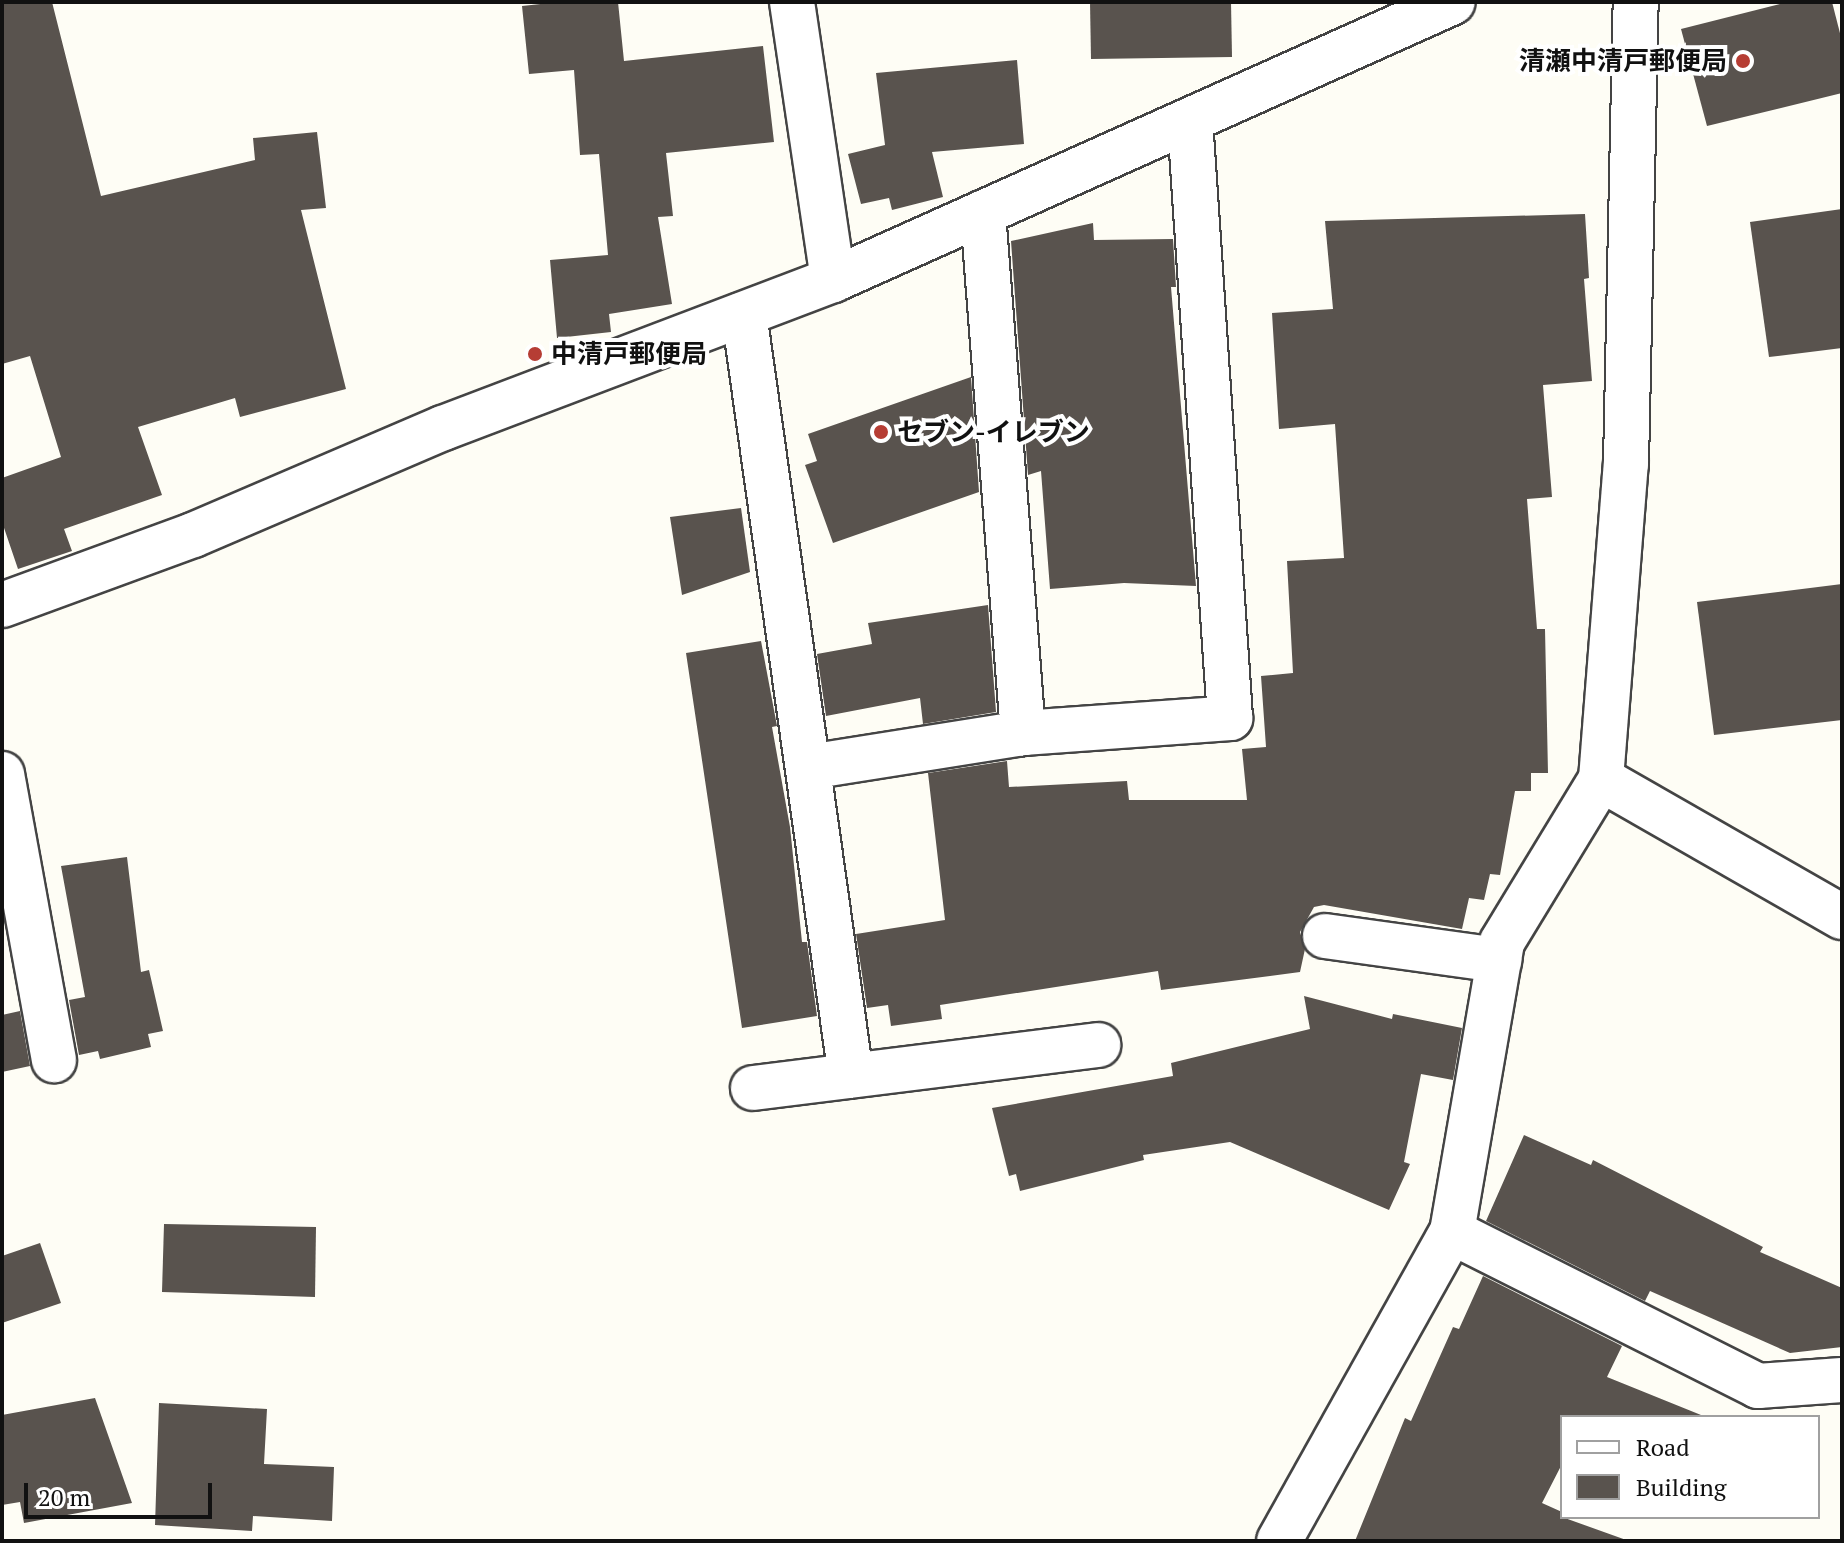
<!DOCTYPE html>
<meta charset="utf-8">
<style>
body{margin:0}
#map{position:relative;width:1844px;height:1543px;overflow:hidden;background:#fefdf5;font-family:"PT Serif","Noto Sans JP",serif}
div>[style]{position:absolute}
.building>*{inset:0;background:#59534e}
.roads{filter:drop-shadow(2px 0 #444) drop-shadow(-2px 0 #444) drop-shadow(0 2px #444) drop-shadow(0 -2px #444)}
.minor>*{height:44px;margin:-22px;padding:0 22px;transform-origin:22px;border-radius:22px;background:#fff}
.dots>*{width:22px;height:22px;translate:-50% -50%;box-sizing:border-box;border:4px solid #fff;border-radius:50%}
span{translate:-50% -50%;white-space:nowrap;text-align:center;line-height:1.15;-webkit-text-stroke:8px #fff;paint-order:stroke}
.poi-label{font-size:26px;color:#111;font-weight:700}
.right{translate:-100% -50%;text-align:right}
.left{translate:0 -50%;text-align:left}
.frame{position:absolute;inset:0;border:4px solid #111;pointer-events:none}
.legend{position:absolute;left:1560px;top:1415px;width:260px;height:104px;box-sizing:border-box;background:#fff;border:2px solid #a0a0a0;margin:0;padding:10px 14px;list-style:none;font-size:24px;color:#111}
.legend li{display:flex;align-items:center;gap:16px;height:40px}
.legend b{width:40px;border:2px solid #a0a0a0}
.scale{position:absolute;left:24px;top:1483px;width:188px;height:36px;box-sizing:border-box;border:4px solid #111;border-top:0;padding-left:10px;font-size:24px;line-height:28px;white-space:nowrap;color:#111;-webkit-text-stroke:6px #fff;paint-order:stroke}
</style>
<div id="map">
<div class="building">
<div style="clip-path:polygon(2px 2px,52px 2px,101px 196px,255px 160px,253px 138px,317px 132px,326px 208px,301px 210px,346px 389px,240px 417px,235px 398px,138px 427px,162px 495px,64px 529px,72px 551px,18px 569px,2px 522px,2px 478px,61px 457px,30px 356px,2px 364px)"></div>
<div style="clip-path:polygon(559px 2px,618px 2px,624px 61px,763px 46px,774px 142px,666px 153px,673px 216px,658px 217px,672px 304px,609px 314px,611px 332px,557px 338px,550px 260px,608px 255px,599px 154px,580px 155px,574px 70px,529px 74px,522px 6px)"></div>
<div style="clip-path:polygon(1090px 2px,1231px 2px,1232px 57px,1091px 59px)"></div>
<div style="clip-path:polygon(1788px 2px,1832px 2px,1842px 41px,1842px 93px,1707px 126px,1681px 29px)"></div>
<div style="clip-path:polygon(1017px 60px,1024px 144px,932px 152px,943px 197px,892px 210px,889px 198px,861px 204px,848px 154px,885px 145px,876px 73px)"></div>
<div style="clip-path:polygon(1842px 209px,1842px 348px,1769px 357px,1750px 222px)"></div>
<div style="clip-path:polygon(1585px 214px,1589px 278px,1584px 279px,1592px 381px,1543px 385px,1552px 497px,1527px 499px,1537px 629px,1545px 629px,1548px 773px,1531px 773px,1531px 791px,1515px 791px,1500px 875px,1490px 874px,1484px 900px,1469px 898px,1462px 929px,1324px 905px,1314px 907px,1300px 932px,1305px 949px,1300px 972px,1161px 990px,1158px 971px,940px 1005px,942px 1019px,891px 1026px,888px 1005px,867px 1008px,856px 934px,945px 920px,928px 773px,1007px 761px,1009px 787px,1127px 781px,1129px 800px,1247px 800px,1242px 749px,1266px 747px,1261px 676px,1293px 673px,1287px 561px,1344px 558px,1335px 424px,1279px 429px,1272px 313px,1333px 309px,1325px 221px)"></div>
<div style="clip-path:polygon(1093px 223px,1094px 240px,1173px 239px,1176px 287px,1171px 287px,1196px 586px,1124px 583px,1050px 589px,1041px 471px,1028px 475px,1011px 241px)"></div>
<div style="clip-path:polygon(971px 377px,979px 492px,833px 543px,805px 465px,817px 461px,808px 434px)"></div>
<div style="clip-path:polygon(741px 508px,750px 572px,682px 595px,670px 517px)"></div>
<div style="clip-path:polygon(1842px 584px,1842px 720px,1714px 735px,1697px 602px)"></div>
<div style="clip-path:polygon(988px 605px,996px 712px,923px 724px,920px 698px,826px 716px,817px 654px,872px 644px,868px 623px)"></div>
<div style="clip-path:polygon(761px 641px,777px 726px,772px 727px,790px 827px,802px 942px,807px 942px,817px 1016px,742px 1028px,686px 653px)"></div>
<div style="clip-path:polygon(127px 857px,141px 972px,149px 970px,163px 1031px,148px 1034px,151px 1047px,100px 1059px,98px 1051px,79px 1055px,69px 1000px,85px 997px,61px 866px)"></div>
<div style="clip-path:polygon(1304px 996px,1392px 1019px,1393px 1014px,1462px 1028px,1453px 1080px,1421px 1074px,1404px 1162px,1410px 1164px,1389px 1210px,1230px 1142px,1143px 1155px,1144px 1160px,1020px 1191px,1016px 1174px,1009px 1176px,992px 1108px,1173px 1076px,1171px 1063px,1310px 1029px)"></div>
<div style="clip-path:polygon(20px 1011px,30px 1066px,2px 1072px,2px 1015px)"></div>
<div style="clip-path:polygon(1524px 1135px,1591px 1165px,1593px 1160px,1763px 1247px,1760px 1252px,1842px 1288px,1842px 1347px,1790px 1353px,1650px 1291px,1645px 1301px,1486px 1221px)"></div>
<div style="clip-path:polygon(164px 1224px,316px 1227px,315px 1297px,162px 1292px)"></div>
<div style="clip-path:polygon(40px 1243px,61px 1303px,2px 1323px,2px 1256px)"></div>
<div style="clip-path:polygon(1483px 1276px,1622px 1346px,1607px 1377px,1701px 1415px,1562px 1417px,1562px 1464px,1542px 1503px,1562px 1512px,1562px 1517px,1629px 1541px,1355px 1541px,1405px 1418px,1411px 1421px,1453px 1327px,1459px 1329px)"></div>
<div style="clip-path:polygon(95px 1398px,132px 1503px,24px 1523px,20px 1502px,2px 1505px,2px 1415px)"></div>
<div style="clip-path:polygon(159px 1403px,267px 1409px,264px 1464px,334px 1467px,332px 1521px,253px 1516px,252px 1531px,155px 1525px)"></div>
</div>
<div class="roads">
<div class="minor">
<div style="left:792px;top:2px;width:281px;rotate:81.6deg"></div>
<div style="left:983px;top:213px;width:522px;rotate:85.6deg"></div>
<div style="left:744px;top:314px;width:769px;rotate:82.01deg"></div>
<div style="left:2px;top:605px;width:203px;rotate:-20.1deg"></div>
<div style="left:193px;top:535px;width:272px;rotate:-23.2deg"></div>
<div style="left:443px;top:428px;width:417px;rotate:-20.8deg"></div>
<div style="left:833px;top:280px;width:679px;rotate:-24.15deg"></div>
<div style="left:809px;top:767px;width:217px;rotate:-9deg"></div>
<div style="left:1023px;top:733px;width:208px;rotate:-4.1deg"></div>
<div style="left:1230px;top:718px;width:599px;rotate:-93.83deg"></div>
<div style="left:2px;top:774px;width:291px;rotate:79.7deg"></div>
<div style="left:1601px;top:779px;width:278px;rotate:29.8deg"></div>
<div style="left:1325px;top:936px;width:176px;rotate:7.9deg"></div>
<div style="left:753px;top:1088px;width:348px;rotate:-7.1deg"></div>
<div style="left:1452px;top:1232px;width:343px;rotate:26.7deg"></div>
<div style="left:1758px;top:1386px;width:84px;rotate:-4.1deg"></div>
<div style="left:1279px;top:1541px;width:354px;rotate:-60.8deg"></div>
<div style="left:1452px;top:1232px;width:294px;rotate:-80.2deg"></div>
<div style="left:1502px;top:942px;width:191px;rotate:-58.7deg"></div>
<div style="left:1601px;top:779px;width:316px;rotate:-85.5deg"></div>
<div style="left:1626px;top:464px;width:462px;rotate:-88.8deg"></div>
</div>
</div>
<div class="dots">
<div style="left:1743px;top:61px;background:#b63d34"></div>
<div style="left:535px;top:354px;background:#b63d34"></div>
<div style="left:881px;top:432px;background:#b63d34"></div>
</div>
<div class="poi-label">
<span class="right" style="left:1727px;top:61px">清瀬中清戸郵便局</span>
<span class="left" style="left:551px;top:354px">中清戸郵便局</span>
<span class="left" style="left:897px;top:432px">セブン-イレブン</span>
</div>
<div class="frame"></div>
<ul class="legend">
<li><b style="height:10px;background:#fff"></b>Road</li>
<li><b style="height:22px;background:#59534e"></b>Building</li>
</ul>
<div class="scale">20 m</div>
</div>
